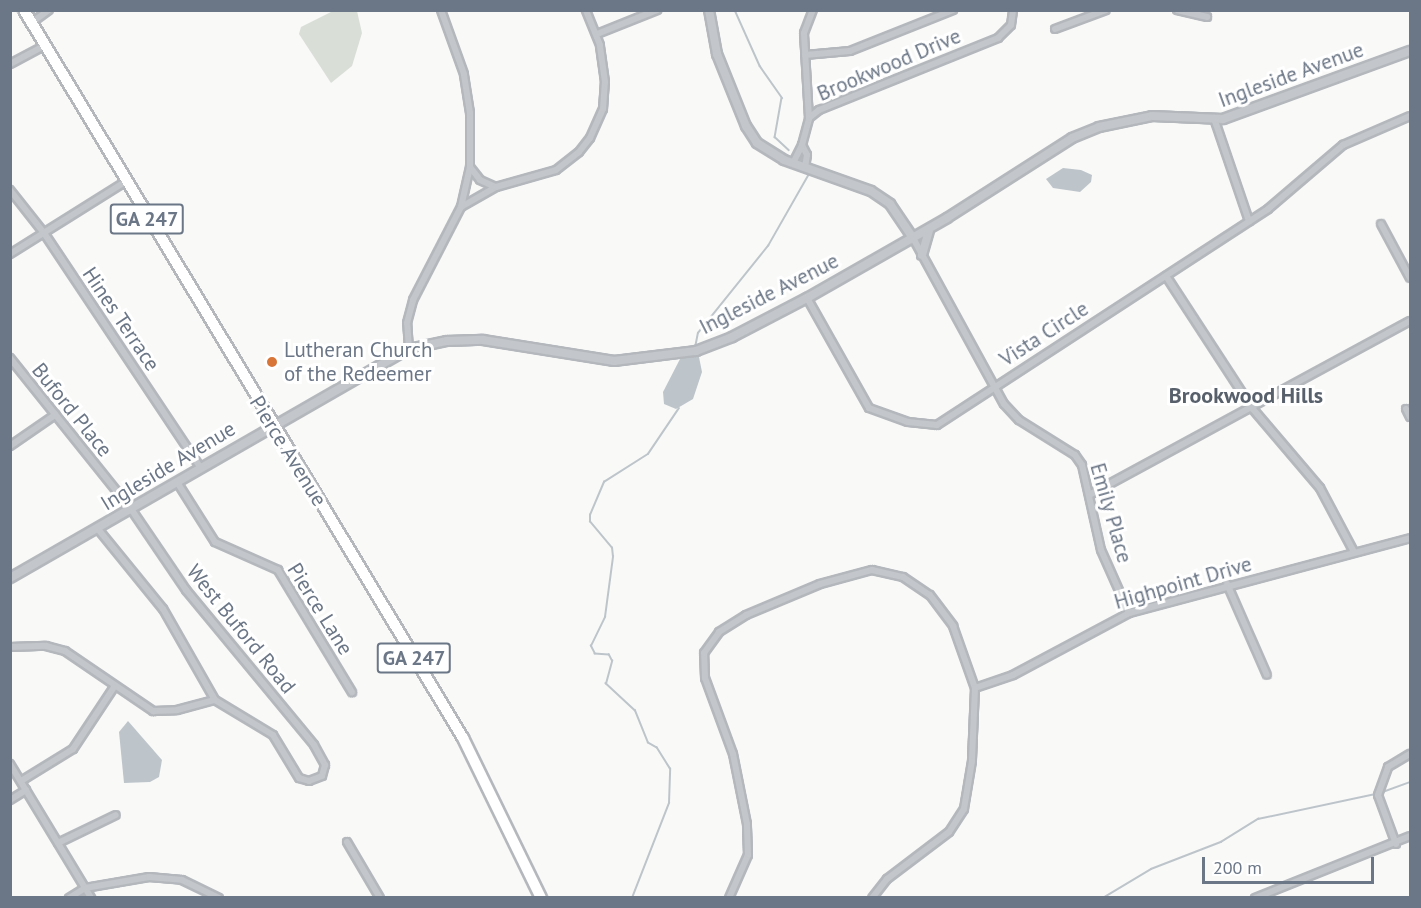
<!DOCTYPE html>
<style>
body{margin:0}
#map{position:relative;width:1421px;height:908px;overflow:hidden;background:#f9f9f8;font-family:"PT Sans",sans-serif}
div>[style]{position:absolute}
.green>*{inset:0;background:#d9ded7}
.water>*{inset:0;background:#bdc5cb}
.stream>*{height:1.5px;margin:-0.75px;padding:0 0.75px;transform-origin:0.75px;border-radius:0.75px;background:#bdc5cb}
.roads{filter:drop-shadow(2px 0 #b4b8bd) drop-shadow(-2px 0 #b4b8bd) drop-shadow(0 2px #b4b8bd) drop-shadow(0 -2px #b4b8bd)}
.minor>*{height:6px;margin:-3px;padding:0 3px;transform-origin:3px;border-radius:3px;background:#c3c6ca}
.tertiary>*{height:8px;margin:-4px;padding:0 4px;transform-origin:4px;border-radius:4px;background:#c3c6ca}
.primary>*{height:10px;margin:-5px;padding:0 5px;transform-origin:5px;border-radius:5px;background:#fff}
.dots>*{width:16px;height:16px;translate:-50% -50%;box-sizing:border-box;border:3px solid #fff;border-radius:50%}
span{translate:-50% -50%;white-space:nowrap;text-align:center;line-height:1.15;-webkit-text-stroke:6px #fff;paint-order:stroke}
.shield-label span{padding:2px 4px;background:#fff;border:2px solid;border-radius:4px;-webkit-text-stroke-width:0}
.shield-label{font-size:20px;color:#6b7686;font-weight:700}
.street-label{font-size:21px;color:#6b7686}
.poi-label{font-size:21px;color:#6b7686}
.left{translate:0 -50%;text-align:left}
.neighbourhood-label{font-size:22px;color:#58606c;font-weight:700}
.frame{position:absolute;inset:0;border:12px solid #6b7686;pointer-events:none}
.scale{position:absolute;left:1202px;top:857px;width:172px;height:27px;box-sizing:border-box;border:3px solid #6b7686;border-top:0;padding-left:8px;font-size:18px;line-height:21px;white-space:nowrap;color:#6b7686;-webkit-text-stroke:4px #fff;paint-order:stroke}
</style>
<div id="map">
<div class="green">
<div style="clip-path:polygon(333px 11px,357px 11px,362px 33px,352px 66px,331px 83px,299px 34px,301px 27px)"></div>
</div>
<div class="water">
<div style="clip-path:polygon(1063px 168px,1081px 170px,1092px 175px,1091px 182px,1080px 192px,1053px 188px,1046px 179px)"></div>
<div style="clip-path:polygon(693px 355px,699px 357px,702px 372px,693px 399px,676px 409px,664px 404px,663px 392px,680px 359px)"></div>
<div style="clip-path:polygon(128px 721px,162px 760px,159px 777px,150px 782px,124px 783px,119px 732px)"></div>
</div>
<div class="stream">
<div style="left:735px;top:10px;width:61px;rotate:65.9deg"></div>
<div style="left:760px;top:66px;width:39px;rotate:55deg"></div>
<div style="left:782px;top:98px;width:40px;rotate:100deg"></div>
<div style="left:775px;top:137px;width:19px;rotate:43deg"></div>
<div style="left:695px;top:348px;width:15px;rotate:-79deg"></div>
<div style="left:698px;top:333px;width:112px;rotate:-51.2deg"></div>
<div style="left:768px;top:246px;width:81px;rotate:-60.3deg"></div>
<div style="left:1380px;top:793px;width:32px;rotate:-20deg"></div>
<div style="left:632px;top:898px;width:102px;rotate:-68.7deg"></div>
<div style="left:669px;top:803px;width:34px;rotate:-88deg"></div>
<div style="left:670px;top:769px;width:25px;rotate:-122deg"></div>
<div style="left:657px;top:748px;width:10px;rotate:-151deg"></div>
<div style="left:648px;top:743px;width:35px;rotate:-112deg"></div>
<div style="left:635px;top:711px;width:40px;rotate:-137deg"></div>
<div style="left:606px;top:684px;width:24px;rotate:-75deg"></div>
<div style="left:612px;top:661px;width:7px;rotate:-117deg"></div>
<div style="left:609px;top:655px;width:14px;rotate:-176deg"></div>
<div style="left:595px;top:654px;width:9px;rotate:-117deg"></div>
<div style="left:591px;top:646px;width:32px;rotate:-64deg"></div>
<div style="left:605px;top:617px;width:61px;rotate:-82.4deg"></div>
<div style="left:613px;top:557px;width:9px;rotate:-96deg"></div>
<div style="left:612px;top:548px;width:34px;rotate:-130deg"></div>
<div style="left:590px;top:522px;width:7px;rotate:-90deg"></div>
<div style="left:590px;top:515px;width:36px;rotate:-67deg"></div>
<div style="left:604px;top:482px;width:52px;rotate:-32.5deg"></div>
<div style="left:648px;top:454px;width:55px;rotate:-56deg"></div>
<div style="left:1103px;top:898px;width:56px;rotate:-31.1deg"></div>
<div style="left:1151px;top:869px;width:75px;rotate:-21.1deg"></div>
<div style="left:1221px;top:842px;width:44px;rotate:-31.9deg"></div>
<div style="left:1258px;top:819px;width:121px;rotate:-12deg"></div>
</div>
<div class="roads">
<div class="minor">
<div style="left:1177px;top:10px;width:31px;rotate:13deg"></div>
<div style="left:31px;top:23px;width:22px;rotate:-36deg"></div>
<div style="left:1055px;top:29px;width:54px;rotate:-20.4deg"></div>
<div style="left:597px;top:34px;width:65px;rotate:-21.8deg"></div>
<div style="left:805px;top:55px;width:45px;rotate:-5.1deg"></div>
<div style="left:850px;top:51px;width:111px;rotate:-21.7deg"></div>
<div style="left:10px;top:64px;width:38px;rotate:-28deg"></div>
<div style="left:809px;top:118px;width:85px;rotate:-93.4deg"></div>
<div style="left:804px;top:33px;width:25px;rotate:-69deg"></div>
<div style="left:1215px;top:121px;width:106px;rotate:71.2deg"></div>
<div style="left:802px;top:145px;width:11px;rotate:63deg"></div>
<div style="left:807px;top:155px;width:12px;rotate:99deg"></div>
<div style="left:793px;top:163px;width:20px;rotate:-63deg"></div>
<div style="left:802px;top:145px;width:28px;rotate:-75deg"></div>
<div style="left:809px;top:118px;width:13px;rotate:-39deg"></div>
<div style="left:819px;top:110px;width:193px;rotate:-21.9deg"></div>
<div style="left:998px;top:38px;width:18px;rotate:-45deg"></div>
<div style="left:1011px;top:25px;width:15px;rotate:-82deg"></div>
<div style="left:470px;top:167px;width:16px;rotate:52deg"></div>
<div style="left:480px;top:180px;width:17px;rotate:24deg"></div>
<div style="left:10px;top:190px;width:55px;rotate:51.7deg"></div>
<div style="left:44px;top:233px;width:283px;rotate:56.3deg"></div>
<div style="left:461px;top:207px;width:40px;rotate:-29.7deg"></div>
<div style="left:496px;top:187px;width:62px;rotate:-15.8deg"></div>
<div style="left:556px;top:170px;width:29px;rotate:-38deg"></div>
<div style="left:579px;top:152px;width:18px;rotate:-52deg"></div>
<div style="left:590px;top:138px;width:32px;rotate:-66deg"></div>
<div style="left:603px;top:109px;width:27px;rotate:-86deg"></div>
<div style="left:605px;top:82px;width:37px;rotate:-98deg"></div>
<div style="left:600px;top:45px;width:38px;rotate:-112deg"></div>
<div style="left:1381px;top:224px;width:61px;rotate:61.8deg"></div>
<div style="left:913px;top:238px;width:189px;rotate:61.3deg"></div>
<div style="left:1004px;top:404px;width:22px;rotate:47deg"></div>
<div style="left:1019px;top:420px;width:66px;rotate:32deg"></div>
<div style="left:1075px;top:455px;width:12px;rotate:55deg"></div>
<div style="left:1082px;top:465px;width:87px;rotate:77.4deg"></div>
<div style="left:1101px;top:550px;width:69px;rotate:66deg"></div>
<div style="left:10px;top:254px;width:136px;rotate:-32.1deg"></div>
<div style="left:1166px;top:276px;width:158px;rotate:56.9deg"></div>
<div style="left:1252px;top:408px;width:105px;rotate:49.6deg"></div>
<div style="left:1320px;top:488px;width:72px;rotate:62deg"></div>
<div style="left:807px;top:298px;width:126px;rotate:60.6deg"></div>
<div style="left:869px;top:408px;width:41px;rotate:19.7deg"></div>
<div style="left:908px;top:422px;width:29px;rotate:6deg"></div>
<div style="left:937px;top:425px;width:395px;rotate:-33.1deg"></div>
<div style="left:1268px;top:209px;width:99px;rotate:-40.5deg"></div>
<div style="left:1343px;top:145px;width:73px;rotate:-23.4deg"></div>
<div style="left:409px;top:349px;width:26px;rotate:-94deg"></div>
<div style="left:407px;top:323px;width:24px;rotate:-75deg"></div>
<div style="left:413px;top:300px;width:105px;rotate:-62.7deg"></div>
<div style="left:461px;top:207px;width:41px;rotate:-77.3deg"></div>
<div style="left:470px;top:167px;width:54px;rotate:-90deg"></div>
<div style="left:470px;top:113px;width:39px;rotate:-99deg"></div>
<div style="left:464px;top:74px;width:68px;rotate:-109.8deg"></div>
<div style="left:10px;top:358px;width:193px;rotate:51.3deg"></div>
<div style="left:131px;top:509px;width:98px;rotate:55.8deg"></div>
<div style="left:186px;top:590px;width:201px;rotate:50.4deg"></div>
<div style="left:314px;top:745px;width:23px;rotate:61deg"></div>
<div style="left:325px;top:765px;width:11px;rotate:105deg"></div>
<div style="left:322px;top:776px;width:14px;rotate:159deg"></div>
<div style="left:309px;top:781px;width:10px;rotate:-163deg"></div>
<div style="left:299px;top:778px;width:50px;rotate:-121.2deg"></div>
<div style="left:273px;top:735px;width:68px;rotate:-148.9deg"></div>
<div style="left:215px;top:700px;width:105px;rotate:-119.7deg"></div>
<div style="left:163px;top:609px;width:103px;rotate:-129.1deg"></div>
<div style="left:1406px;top:409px;width:9px;rotate:63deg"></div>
<div style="left:10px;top:446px;width:55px;rotate:-34.6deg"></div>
<div style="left:177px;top:482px;width:71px;rotate:57.7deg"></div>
<div style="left:215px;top:542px;width:69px;rotate:24deg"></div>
<div style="left:278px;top:570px;width:143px;rotate:58.8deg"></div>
<div style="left:1091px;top:494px;width:363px;rotate:-28.5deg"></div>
<div style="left:1227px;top:584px;width:99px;rotate:66.3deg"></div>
<div style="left:10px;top:647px;width:36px;rotate:-2deg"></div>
<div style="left:46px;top:646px;width:20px;rotate:15deg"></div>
<div style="left:65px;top:651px;width:107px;rotate:34.3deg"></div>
<div style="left:153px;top:711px;width:24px;rotate:-2deg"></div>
<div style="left:177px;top:710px;width:39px;rotate:-15deg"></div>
<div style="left:975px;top:688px;width:40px;rotate:-18.9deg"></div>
<div style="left:1013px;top:675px;width:132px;rotate:-28.1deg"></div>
<div style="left:1129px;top:613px;width:291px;rotate:-14.9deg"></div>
<div style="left:10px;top:764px;width:157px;rotate:58.8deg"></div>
<div style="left:21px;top:781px;width:61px;rotate:-31.6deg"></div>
<div style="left:73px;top:749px;width:74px;rotate:-56.5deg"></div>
<div style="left:10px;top:800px;width:19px;rotate:-32deg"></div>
<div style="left:347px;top:842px;width:65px;rotate:59.5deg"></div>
<div style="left:58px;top:843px;width:64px;rotate:-25.8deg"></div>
<div style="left:1396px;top:844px;width:52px;rotate:-110.2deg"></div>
<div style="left:1378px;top:795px;width:30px;rotate:-70deg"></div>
<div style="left:1388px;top:767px;width:26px;rotate:-31deg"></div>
<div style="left:69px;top:898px;width:19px;rotate:-32deg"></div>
<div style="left:85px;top:888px;width:65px;rotate:-9.8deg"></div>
<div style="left:149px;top:877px;width:33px;rotate:5deg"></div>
<div style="left:182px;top:880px;width:41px;rotate:25.9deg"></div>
<div style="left:729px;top:898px;width:47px;rotate:-66.2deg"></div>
<div style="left:748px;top:855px;width:31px;rotate:-92deg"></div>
<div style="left:747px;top:824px;width:71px;rotate:-101.3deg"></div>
<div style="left:733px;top:754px;width:81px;rotate:-110.2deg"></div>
<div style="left:705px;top:678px;width:25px;rotate:-92deg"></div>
<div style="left:704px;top:653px;width:26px;rotate:-54deg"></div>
<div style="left:719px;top:632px;width:32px;rotate:-32deg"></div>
<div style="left:746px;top:615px;width:80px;rotate:-22.7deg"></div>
<div style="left:820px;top:584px;width:54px;rotate:-15.1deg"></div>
<div style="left:872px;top:570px;width:32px;rotate:13deg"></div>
<div style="left:903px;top:577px;width:32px;rotate:34deg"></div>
<div style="left:930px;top:595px;width:39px;rotate:53deg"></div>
<div style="left:953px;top:626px;width:66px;rotate:70.5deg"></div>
<div style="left:975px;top:688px;width:73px;rotate:92.4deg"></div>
<div style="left:972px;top:761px;width:49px;rotate:99.5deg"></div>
<div style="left:964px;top:809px;width:27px;rotate:123deg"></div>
<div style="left:949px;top:832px;width:78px;rotate:142.8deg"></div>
<div style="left:887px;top:879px;width:24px;rotate:128deg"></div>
<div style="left:1255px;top:898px;width:167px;rotate:-21.8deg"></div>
</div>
<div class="tertiary">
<div style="left:709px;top:10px;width:45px;rotate:79.7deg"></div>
<div style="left:717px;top:54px;width:78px;rotate:68.1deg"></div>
<div style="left:746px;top:126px;width:20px;rotate:57deg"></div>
<div style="left:757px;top:143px;width:32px;rotate:32deg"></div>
<div style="left:784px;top:160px;width:92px;rotate:19.6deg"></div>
<div style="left:871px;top:191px;width:23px;rotate:34deg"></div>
<div style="left:890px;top:204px;width:41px;rotate:55.9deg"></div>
<div style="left:922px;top:255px;width:25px;rotate:-74deg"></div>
<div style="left:10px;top:578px;width:460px;rotate:-29.9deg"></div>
<div style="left:409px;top:349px;width:39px;rotate:-12deg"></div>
<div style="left:447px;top:341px;width:36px;rotate:-2deg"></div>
<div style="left:483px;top:340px;width:133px;rotate:9.1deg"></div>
<div style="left:614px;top:361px;width:83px;rotate:-7deg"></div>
<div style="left:696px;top:351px;width:39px;rotate:-21deg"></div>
<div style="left:732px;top:337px;width:85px;rotate:-27.5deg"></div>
<div style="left:807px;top:298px;width:161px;rotate:-29.7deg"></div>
<div style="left:947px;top:218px;width:148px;rotate:-32.6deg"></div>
<div style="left:1072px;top:138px;width:29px;rotate:-22deg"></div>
<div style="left:1099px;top:127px;width:54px;rotate:-11.7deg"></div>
<div style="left:1152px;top:116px;width:71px;rotate:2.4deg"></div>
<div style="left:1223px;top:119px;width:199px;rotate:-20deg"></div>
</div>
<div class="primary">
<div style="left:24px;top:10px;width:850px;rotate:58.91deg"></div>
<div style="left:463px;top:738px;width:178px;rotate:64deg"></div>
</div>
</div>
<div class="dots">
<div style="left:272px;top:362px;background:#d87639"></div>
</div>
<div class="shield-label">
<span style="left:147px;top:219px">GA 247</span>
<span style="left:414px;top:658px">GA 247</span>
</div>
<div class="street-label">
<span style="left:889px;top:65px;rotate:-23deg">Brookwood Drive</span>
<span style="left:1291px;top:75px;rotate:-20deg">Ingleside Avenue</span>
<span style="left:769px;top:294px;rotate:-27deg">Ingleside Avenue</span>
<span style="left:121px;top:319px;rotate:56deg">Hines Terrace</span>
<span style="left:1044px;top:334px;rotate:-33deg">Vista Circle</span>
<span style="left:72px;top:410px;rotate:51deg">Buford Place</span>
<span style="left:288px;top:451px;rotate:58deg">Pierce Avenue</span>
<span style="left:168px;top:466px;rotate:-31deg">Ingleside Avenue</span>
<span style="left:1111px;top:513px;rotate:74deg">Emily Place</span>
<span style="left:1183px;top:583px;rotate:-16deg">Highpoint Drive</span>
<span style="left:320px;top:609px;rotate:58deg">Pierce Lane</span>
<span style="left:241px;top:629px;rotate:51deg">West Buford Road</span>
</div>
<div class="poi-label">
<span class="left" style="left:284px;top:362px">Lutheran Church<br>of the Redeemer</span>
</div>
<div class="neighbourhood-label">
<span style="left:1246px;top:396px">Brookwood Hills</span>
</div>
<div class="frame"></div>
<div class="scale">200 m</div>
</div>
